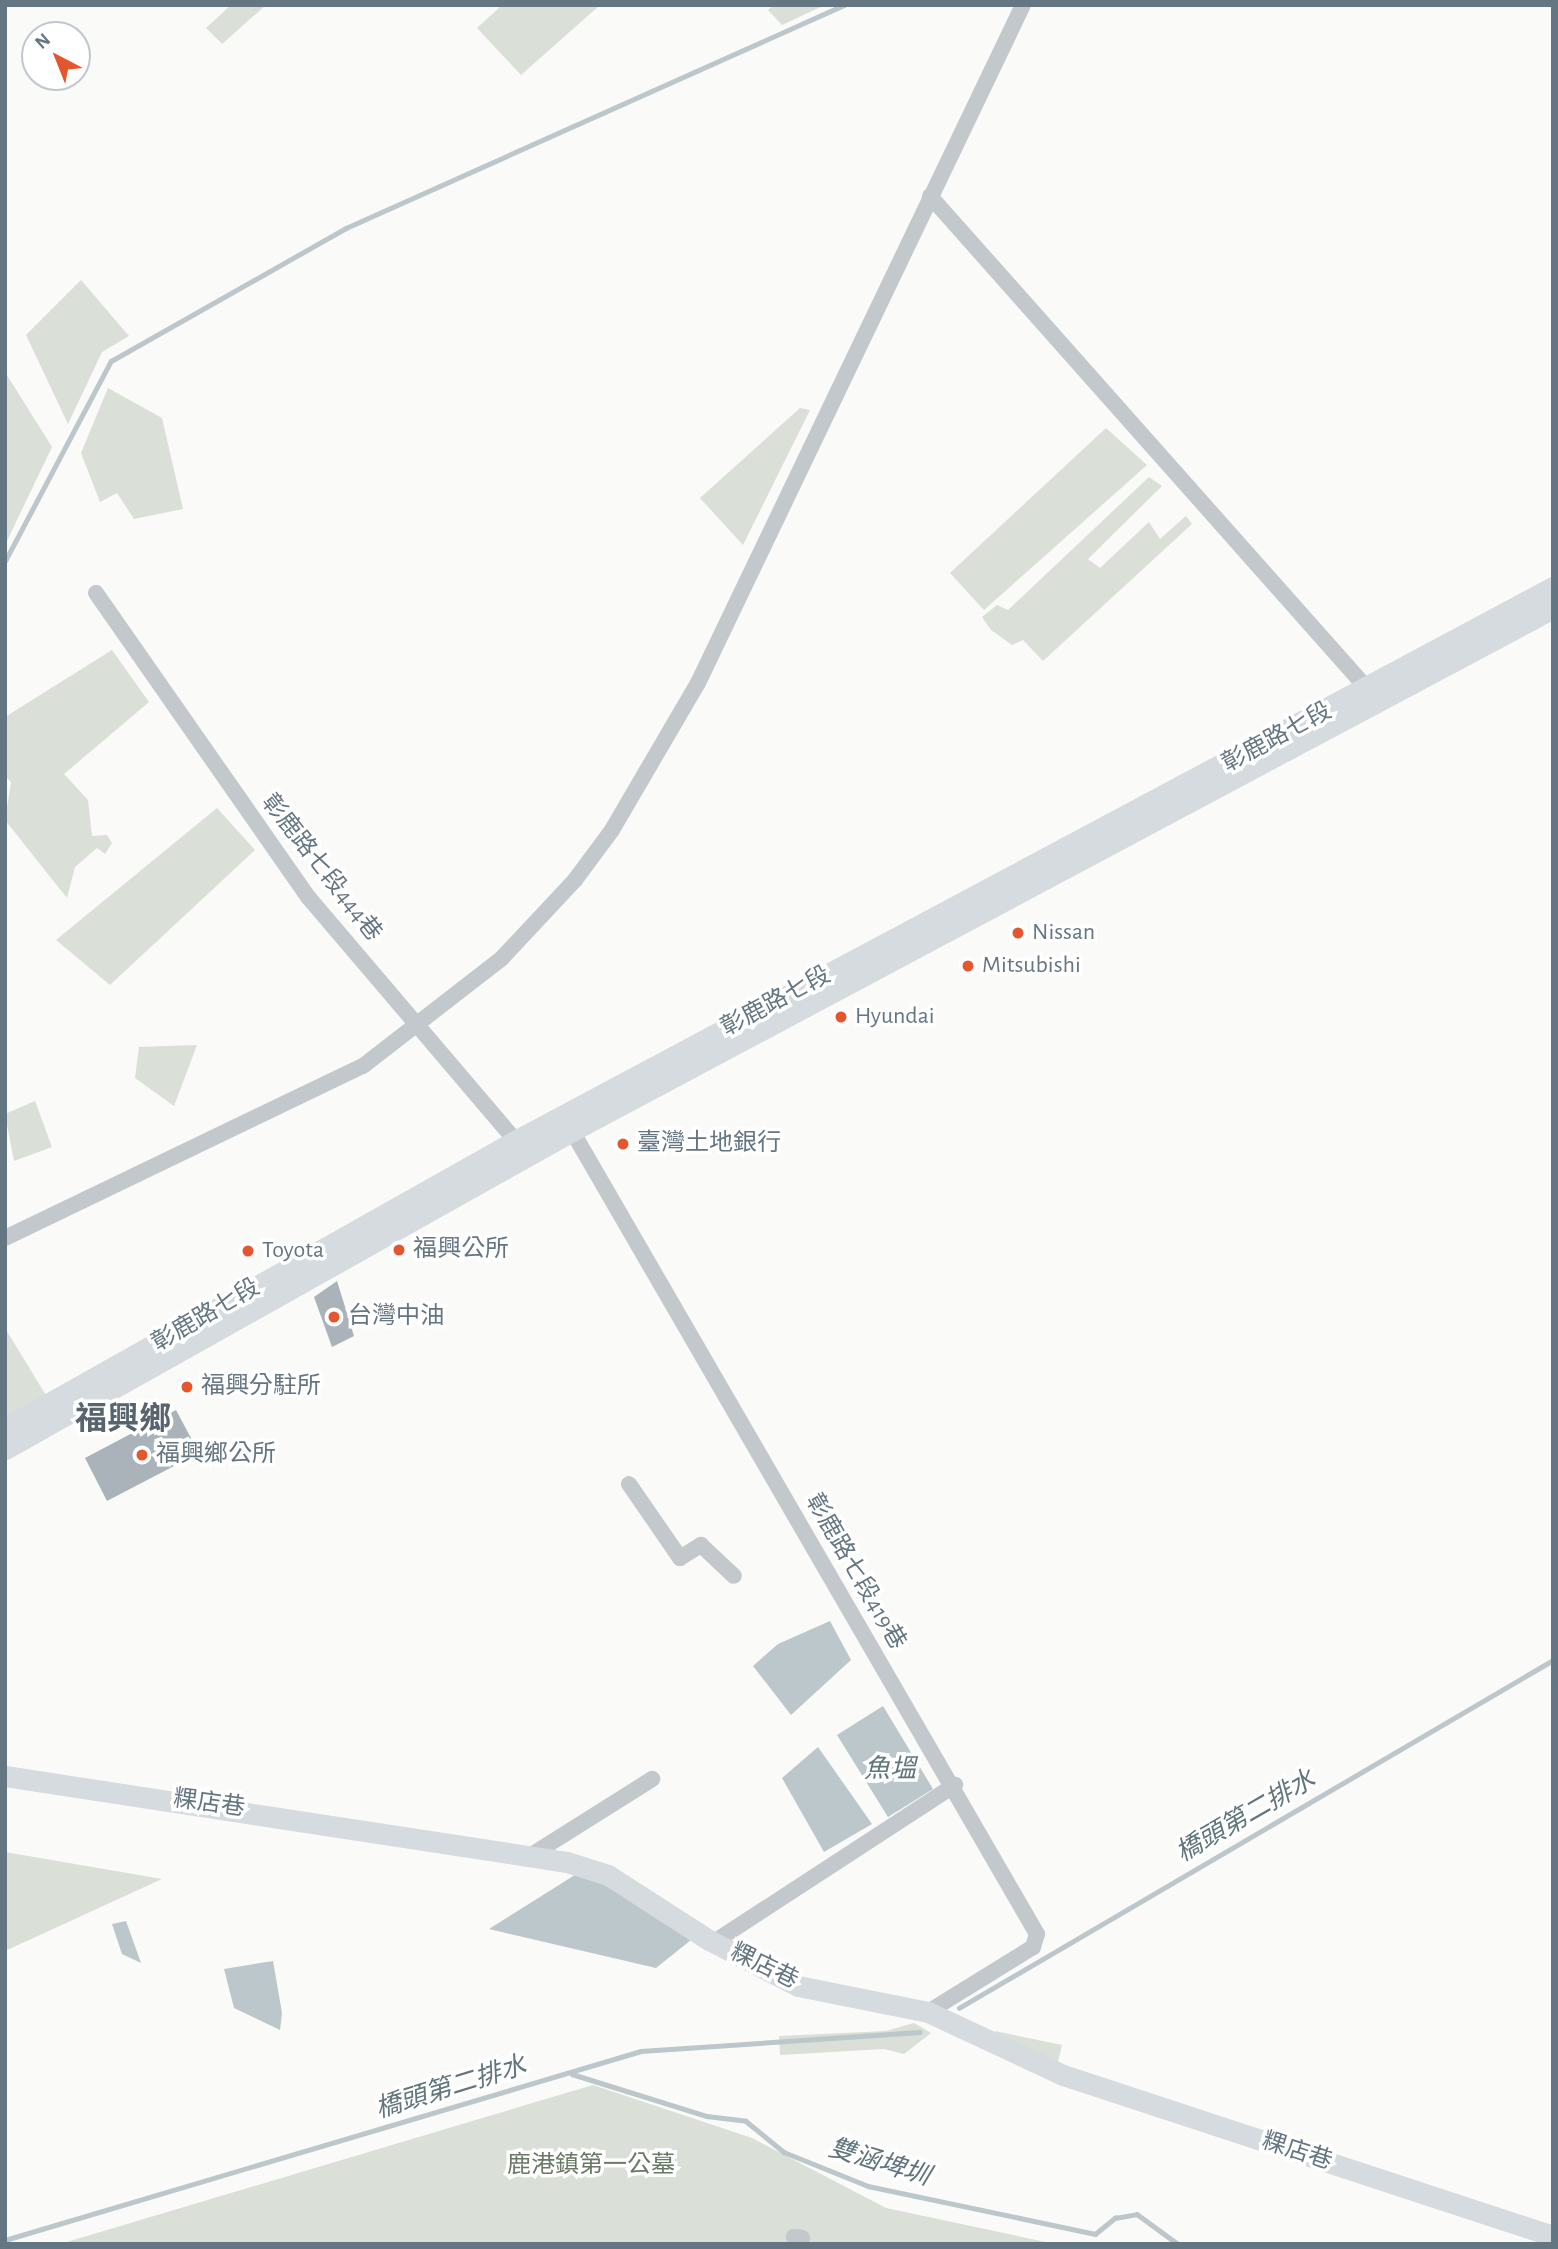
<!DOCTYPE html>
<meta charset="utf-8">
<style>
body{margin:0}
#map{position:relative;width:1558px;height:2249px;overflow:hidden;background:#fafaf8;font-family:"Alegreya Sans","Noto Sans TC",sans-serif}
div>[style]{position:absolute}
.green>*{inset:0;background:#dadfd7}
.water>*{inset:0;background:#bbc7cb}
.stream>*{height:4.5px;margin:-2.25px;padding:0 2.25px;transform-origin:2.25px;border-radius:2.25px;background:#bbc7cb}
.building>*{inset:0;background:#aab3b9}
.street>*{height:16px;margin:-8px;padding:0 8px;transform-origin:8px;border-radius:8px;background:#c3c8cc}
.secondary>*{height:21px;margin:-10.5px;padding:0 10.5px;transform-origin:10.5px;border-radius:10.5px;background:#d6dbdf}
.dots>*{width:19px;height:19px;translate:-50% -50%;box-sizing:border-box;border:4px solid #fff;border-radius:50%}
span{translate:-50% -50%;white-space:nowrap;text-align:center;line-height:1.15;-webkit-text-stroke:7px #fff;paint-order:stroke}
.street-label{font-size:24px;color:#657683}
.poi-label{font-size:24px;color:#657683}
.left{translate:0 -50%;text-align:left}
.park-label{font-size:24px;color:#687a64}
.water-label{font-size:26px;color:#60757c;font-style:italic}
.district-label{font-size:32px;color:#57646e;font-weight:700}
.frame{position:absolute;inset:0;border:7px solid #657683;pointer-events:none}
.north{position:absolute;left:21px;top:21px;width:70px;height:70px;box-sizing:border-box;background:#fff;border:2px solid #c1c8cd;border-radius:50%;rotate:318deg;font-size:19px;font-weight:700;line-height:28px;text-align:center;color:#657683}
.north::after{content:'';display:block;margin:auto;width:24px;height:32px;background:#e4572e;clip-path:polygon(50% 0,100% 100%,50% 72%,0 100%)}
</style>
<div id="map">
<div class="green">
<div style="clip-path:polygon(231px 5px,266px 5px,222px 44px,206px 28px)"></div>
<div style="clip-path:polygon(502px 5px,600px 5px,521px 75px,477px 28px)"></div>
<div style="clip-path:polygon(773px 5px,825px 5px,782px 25px,768px 10px)"></div>
<div style="clip-path:polygon(81px 280px,129px 336px,102px 352px,68px 424px,26px 335px)"></div>
<div style="clip-path:polygon(5px 372px,52px 447px,5px 545px)"></div>
<div style="clip-path:polygon(108px 388px,162px 418px,183px 509px,134px 519px,117px 493px,100px 502px,81px 453px)"></div>
<div style="clip-path:polygon(800px 408px,810px 410px,743px 545px,700px 498px)"></div>
<div style="clip-path:polygon(1106px 428px,1147px 465px,984px 610px,950px 573px)"></div>
<div style="clip-path:polygon(1149px 477px,1162px 486px,1088px 559px,1100px 568px,1149px 522px,1160px 539px,1186px 516px,1192px 524px,1043px 661px,1023px 640px,1012px 645px,991px 630px,982px 617px,997px 605px,1008px 610px)"></div>
<div style="clip-path:polygon(112px 650px,149px 702px,64px 774px,88px 800px,92px 836px,107px 835px,112px 843px,105px 854px,97px 848px,75px 867px,67px 898px,5px 820px,11px 782px,5px 776px,5px 717px)"></div>
<div style="clip-path:polygon(217px 808px,255px 850px,110px 985px,56px 940px)"></div>
<div style="clip-path:polygon(197px 1045px,174px 1106px,135px 1078px,139px 1047px)"></div>
<div style="clip-path:polygon(35px 1101px,52px 1147px,14px 1161px,5px 1114px)"></div>
<div style="clip-path:polygon(5px 1328px,47px 1397px,5px 1421px)"></div>
<div style="clip-path:polygon(5px 1852px,162px 1879px,5px 1951px)"></div>
<div style="clip-path:polygon(914px 2023px,931px 2033px,904px 2054px,884px 2049px,780px 2055px,779px 2036px,886px 2031px)"></div>
<div style="clip-path:polygon(995px 2031px,1062px 2045px,1058px 2062px,1000px 2041px)"></div>
<div style="clip-path:polygon(593px 2085px,752px 2138px,886px 2208px,1055px 2244px,60px 2244px)"></div>
</div>
<div class="water">
<div style="clip-path:polygon(830px 1621px,851px 1660px,791px 1715px,753px 1666px,778px 1644px)"></div>
<div style="clip-path:polygon(883px 1706px,933px 1789px,888px 1817px,837px 1735px)"></div>
<div style="clip-path:polygon(818px 1747px,872px 1824px,824px 1852px,782px 1778px)"></div>
<div style="clip-path:polygon(578px 1873px,606px 1883px,691px 1940px,656px 1968px,489px 1929px)"></div>
<div style="clip-path:polygon(126px 1921px,141px 1963px,122px 1954px,112px 1924px)"></div>
<div style="clip-path:polygon(273px 1961px,282px 2013px,280px 2030px,234px 2008px,224px 1969px)"></div>
</div>
<div class="stream">
<div style="left:5px;top:561px;width:226px;rotate:-62.1deg"></div>
<div style="left:111px;top:361px;width:270px;rotate:-29.5deg"></div>
<div style="left:346px;top:228px;width:546px;rotate:-24.12deg"></div>
<div style="left:959px;top:2008px;width:688px;rotate:-30.36deg"></div>
<div style="left:572px;top:2074px;width:141px;rotate:17.3deg"></div>
<div style="left:707px;top:2116px;width:39px;rotate:7deg"></div>
<div style="left:746px;top:2121px;width:49px;rotate:39.2deg"></div>
<div style="left:784px;top:2152px;width:91px;rotate:22deg"></div>
<div style="left:868px;top:2186px;width:232px;rotate:11.9deg"></div>
<div style="left:1095px;top:2234px;width:26px;rotate:-39deg"></div>
<div style="left:1115px;top:2218px;width:22px;rotate:-10deg"></div>
<div style="left:1137px;top:2214px;width:51px;rotate:36.2deg"></div>
<div style="left:5px;top:2240px;width:663px;rotate:-16.55deg"></div>
<div style="left:641px;top:2051px;width:279px;rotate:-3.9deg"></div>
</div>
<div class="building">
<div style="clip-path:polygon(337px 1281px,354px 1336px,332px 1347px,314px 1297px)"></div>
<div style="clip-path:polygon(176px 1410px,199px 1453px,107px 1501px,85px 1458px)"></div>
</div>
<div class="street">
<div style="left:930px;top:196px;width:666px;rotate:48.41deg"></div>
<div style="left:96px;top:593px;width:372px;rotate:55.1deg"></div>
<div style="left:309px;top:898px;width:328px;rotate:49.6deg"></div>
<div style="left:568px;top:1124px;width:936px;rotate:59.93deg"></div>
<div style="left:1037px;top:1934px;width:14px;rotate:107deg"></div>
<div style="left:1033px;top:1947px;width:123px;rotate:148.2deg"></div>
<div style="left:5px;top:1238px;width:397px;rotate:-25.7deg"></div>
<div style="left:363px;top:1066px;width:176px;rotate:-37.8deg"></div>
<div style="left:502px;top:958px;width:107px;rotate:-46.9deg"></div>
<div style="left:575px;top:880px;width:62px;rotate:-53.5deg"></div>
<div style="left:612px;top:830px;width:170px;rotate:-59.7deg"></div>
<div style="left:698px;top:683px;width:752px;rotate:-64.39deg"></div>
<div style="left:629px;top:1484px;width:90px;rotate:55.4deg"></div>
<div style="left:680px;top:1558px;width:25px;rotate:-32deg"></div>
<div style="left:701px;top:1545px;width:45px;rotate:43.2deg"></div>
<div style="left:533px;top:1854px;width:141px;rotate:-32.2deg"></div>
<div style="left:714px;top:1942px;width:288px;rotate:-33.1deg"></div>
<div style="left:794px;top:2237px;width:8px;rotate:7deg"></div>
<div style="left:802px;top:2238px;width:5px;rotate:-169deg"></div>
<div style="left:797px;top:2237px;width:3px;rotate:180deg"></div>
</div>
<div class="secondary">
<div style="left:5px;top:1428px;width:585px;rotate:-29.37deg"></div>
<div style="left:515px;top:1141px;width:1177px;rotate:-28.09deg"></div>
<div style="left:5px;top:1449px;width:650px;rotate:-29.29deg"></div>
<div style="left:572px;top:1131px;width:1112px;rotate:-28.06deg"></div>
<div style="left:5px;top:1776px;width:569px;rotate:8.7deg"></div>
<div style="left:567px;top:1862px;width:43px;rotate:17.6deg"></div>
<div style="left:608px;top:1875px;width:120px;rotate:32.8deg"></div>
<div style="left:709px;top:1940px;width:100px;rotate:27.3deg"></div>
<div style="left:798px;top:1986px;width:133px;rotate:11.3deg"></div>
<div style="left:928px;top:2012px;width:149px;rotate:25deg"></div>
<div style="left:1063px;top:2075px;width:516px;rotate:18.19deg"></div>
</div>
<div class="dots">
<div style="left:1018px;top:933px;background:#e4572e"></div>
<div style="left:968px;top:966px;background:#e4572e"></div>
<div style="left:841px;top:1017px;background:#e4572e"></div>
<div style="left:623px;top:1144px;background:#e4572e"></div>
<div style="left:399px;top:1250px;background:#e4572e"></div>
<div style="left:248px;top:1251px;background:#e4572e"></div>
<div style="left:334px;top:1317px;background:#e4572e"></div>
<div style="left:187px;top:1387px;background:#e4572e"></div>
<div style="left:142px;top:1455px;background:#e4572e"></div>
</div>
<div class="street-label">
<span style="left:1277px;top:738px;rotate:-28deg">彰鹿路七段</span>
<span style="left:321px;top:868px;rotate:52deg">彰鹿路七段444巷</span>
<span style="left:776px;top:1002px;rotate:-28deg">彰鹿路七段</span>
<span style="left:206px;top:1316px;rotate:-30deg">彰鹿路七段</span>
<span style="left:855px;top:1572px;rotate:60deg">彰鹿路七段419巷</span>
<span style="left:209px;top:1804px;rotate:8deg">粿店巷</span>
<span style="left:764px;top:1967px;rotate:26deg">粿店巷</span>
<span style="left:1297px;top:2152px;rotate:18deg">粿店巷</span>
</div>
<div class="poi-label">
<span class="left" style="left:1032px;top:933px">Nissan</span>
<span class="left" style="left:982px;top:966px">Mitsubishi</span>
<span class="left" style="left:855px;top:1017px">Hyundai</span>
<span class="left" style="left:637px;top:1144px">臺灣土地銀行</span>
<span class="left" style="left:413px;top:1250px">福興公所</span>
<span class="left" style="left:262px;top:1251px">Toyota</span>
<span class="left" style="left:348px;top:1317px">台灣中油</span>
<span class="left" style="left:201px;top:1387px">福興分駐所</span>
<span class="left" style="left:156px;top:1455px">福興鄉公所</span>
</div>
<div class="park-label">
<span style="left:591px;top:2166px">鹿港鎮第一公墓</span>
</div>
<div class="water-label">
<span style="left:890px;top:1770px">魚塭</span>
<span style="left:1246px;top:1817px;rotate:-30deg">橋頭第二排水</span>
<span style="left:451px;top:2088px;rotate:-17deg">橋頭第二排水</span>
<span style="left:879px;top:2163px;rotate:17deg">雙涵埤圳</span>
</div>
<div class="district-label">
<span style="left:123px;top:1419px">福興鄉</span>
</div>
<div class="frame"></div>
<div class="north">N</div>
</div>
